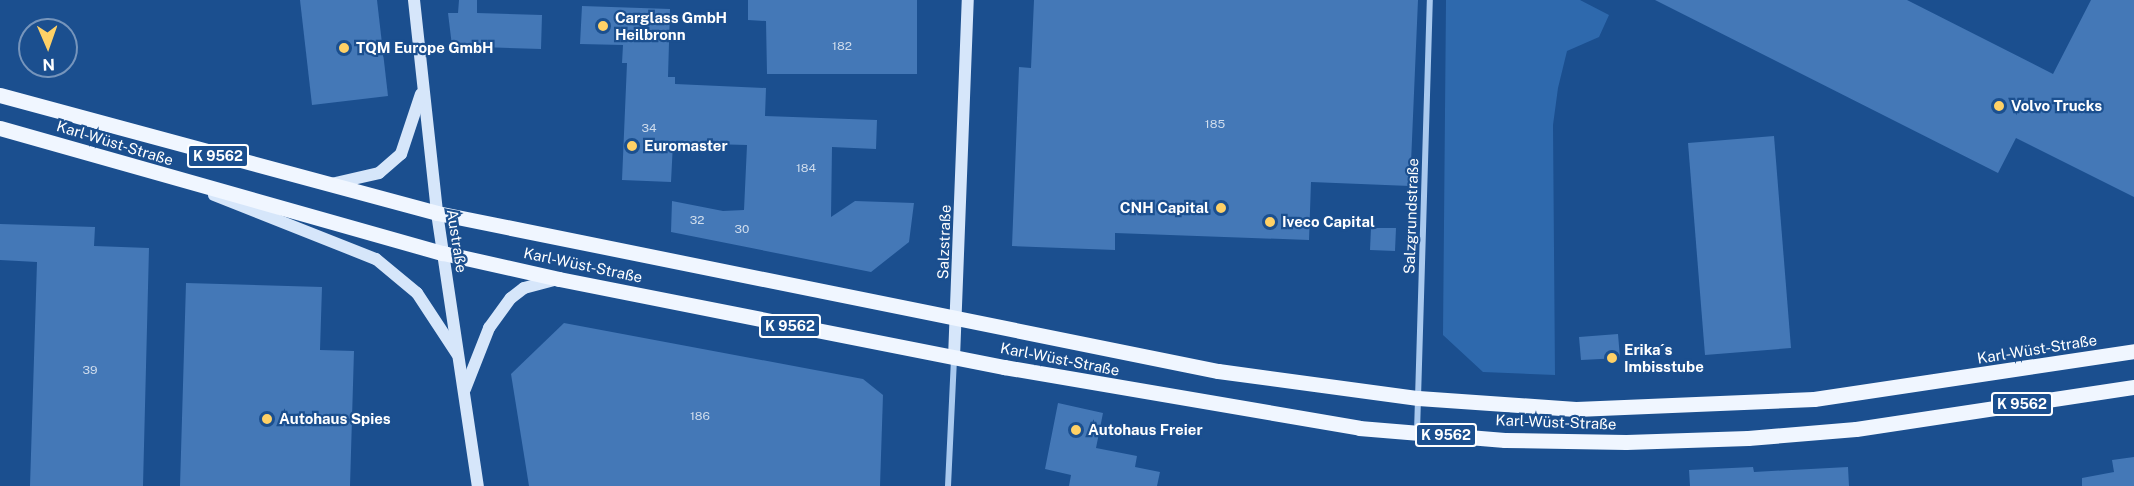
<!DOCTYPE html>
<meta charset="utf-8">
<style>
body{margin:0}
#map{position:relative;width:2134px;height:486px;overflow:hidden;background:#1b4f8f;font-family:"Public Sans",sans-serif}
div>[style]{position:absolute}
.green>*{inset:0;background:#2e69ad}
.building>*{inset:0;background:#4478b7}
.street>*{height:6px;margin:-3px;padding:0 3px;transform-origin:3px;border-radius:3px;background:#a9c9ee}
.secondary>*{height:12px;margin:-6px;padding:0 6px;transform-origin:6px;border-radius:6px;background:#d6e6fa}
.primary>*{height:15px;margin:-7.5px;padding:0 7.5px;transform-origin:7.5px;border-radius:7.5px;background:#f0f6ff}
.dots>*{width:16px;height:16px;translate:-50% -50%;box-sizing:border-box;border:3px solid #1b4f8f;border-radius:50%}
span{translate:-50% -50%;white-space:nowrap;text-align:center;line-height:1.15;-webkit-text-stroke:4.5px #1b4f8f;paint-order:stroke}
.number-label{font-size:12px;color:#d0dded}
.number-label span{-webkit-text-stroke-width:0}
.shield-label span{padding:2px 4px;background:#1b4f8f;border:2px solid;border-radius:4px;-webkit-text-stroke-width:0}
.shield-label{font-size:14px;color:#fff;font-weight:700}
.poi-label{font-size:15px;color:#fff;font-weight:700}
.left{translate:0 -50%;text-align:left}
.right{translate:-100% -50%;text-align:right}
.street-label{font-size:15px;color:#fff}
.north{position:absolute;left:18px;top:18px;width:60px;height:60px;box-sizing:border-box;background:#1b4f8f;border:2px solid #7695bc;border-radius:50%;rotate:178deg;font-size:16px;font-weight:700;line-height:24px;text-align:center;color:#fff}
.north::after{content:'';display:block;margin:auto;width:21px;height:27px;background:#ffd166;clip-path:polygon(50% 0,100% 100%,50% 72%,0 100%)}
</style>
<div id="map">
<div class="green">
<div style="clip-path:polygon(1446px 0,1580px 0,1609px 15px,1599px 37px,1567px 51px,1558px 88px,1553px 125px,1555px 375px,1483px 372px,1443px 335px)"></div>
</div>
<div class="building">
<div style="clip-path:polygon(300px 0,377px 0,388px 96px,312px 105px)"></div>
<div style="clip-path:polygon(459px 0,477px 0,477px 13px,542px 15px,541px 49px,452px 46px,448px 13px,458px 13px)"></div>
<div style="clip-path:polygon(748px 0,917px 0,917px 74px,767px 74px,766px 21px,748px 20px)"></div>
<div style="clip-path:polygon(1034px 0,1418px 0,1410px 186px,1311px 182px,1309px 240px,1115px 233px,1115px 250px,1012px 246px,1019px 67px,1031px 68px)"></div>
<div style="clip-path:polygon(1655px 0,1907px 0,2053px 74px,2091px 0,2134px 0,2134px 197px,2016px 138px,1998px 173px)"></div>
<div style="clip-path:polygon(582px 6px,670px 9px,668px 77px,675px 77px,675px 84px,766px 88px,765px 116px,877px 120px,876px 149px,832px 147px,831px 217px,855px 201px,914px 203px,909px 242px,871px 272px,671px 232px,672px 201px,723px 211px,744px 210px,747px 145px,673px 143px,671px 182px,622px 180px,627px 63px,622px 63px,623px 45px,580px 44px)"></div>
<div style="clip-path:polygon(1774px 136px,1791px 348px,1705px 355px,1688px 143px)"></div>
<div style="clip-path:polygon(0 224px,95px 227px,94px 246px,149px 248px,143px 486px,30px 486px,37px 262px,0 260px)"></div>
<div style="clip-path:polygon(1371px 228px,1396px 228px,1395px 251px,1370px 250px)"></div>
<div style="clip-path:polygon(186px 283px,322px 287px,320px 350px,354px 351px,350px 486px,180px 486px)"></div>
<div style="clip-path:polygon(564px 323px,863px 379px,883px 395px,880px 486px,529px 486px,511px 374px)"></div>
<div style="clip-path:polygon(1618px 334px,1620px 358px,1581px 360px,1579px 337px)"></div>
<div style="clip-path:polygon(1058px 403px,1103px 413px,1096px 448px,1137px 456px,1135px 467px,1160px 472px,1157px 486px,1069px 486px,1071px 475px,1045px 469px)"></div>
<div style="clip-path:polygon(2134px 457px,2134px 486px,2082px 486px,2082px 478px,2114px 472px,2112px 460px)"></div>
<div style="clip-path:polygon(1753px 467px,1754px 472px,1848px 467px,1849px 486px,1690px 486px,1689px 470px)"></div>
</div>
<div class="street">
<div style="left:1417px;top:432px;width:432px;rotate:-88.3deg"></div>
<div style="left:948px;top:486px;width:128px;rotate:-87.3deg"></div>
</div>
<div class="secondary">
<div style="left:414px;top:0;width:214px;rotate:83.8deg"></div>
<div style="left:437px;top:213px;width:276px;rotate:81.5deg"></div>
<div style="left:331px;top:184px;width:49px;rotate:-12.9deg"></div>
<div style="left:379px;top:173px;width:29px;rotate:-41deg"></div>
<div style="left:401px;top:154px;width:63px;rotate:-71.6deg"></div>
<div style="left:214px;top:195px;width:174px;rotate:21.6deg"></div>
<div style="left:376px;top:259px;width:53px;rotate:39.7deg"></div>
<div style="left:417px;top:293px;width:73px;rotate:56.7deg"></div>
<div style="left:954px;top:358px;width:358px;rotate:-87.8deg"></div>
<div style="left:465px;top:389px;width:66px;rotate:-68.5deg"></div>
<div style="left:489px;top:328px;width:37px;rotate:-54deg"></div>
<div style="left:511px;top:298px;width:16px;rotate:-38deg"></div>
<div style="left:524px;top:288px;width:35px;rotate:-15deg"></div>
</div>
<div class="primary">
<div style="left:0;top:95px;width:453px;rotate:15.1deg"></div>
<div style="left:437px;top:213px;width:797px;rotate:11.44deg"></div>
<div style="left:1218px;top:371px;width:202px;rotate:7.7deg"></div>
<div style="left:1418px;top:398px;width:158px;rotate:4deg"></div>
<div style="left:1576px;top:409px;width:238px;rotate:-2.4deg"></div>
<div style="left:1814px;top:399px;width:324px;rotate:-8.5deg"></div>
<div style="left:0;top:128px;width:460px;rotate:15.8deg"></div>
<div style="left:443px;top:253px;width:119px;rotate:12.6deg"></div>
<div style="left:559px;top:279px;width:454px;rotate:11.2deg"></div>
<div style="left:1004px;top:367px;width:360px;rotate:9.7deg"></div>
<div style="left:1359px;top:428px;width:146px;rotate:4.7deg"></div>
<div style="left:1505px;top:440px;width:121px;rotate:0.9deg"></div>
<div style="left:1626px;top:442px;width:122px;rotate:-1.9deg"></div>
<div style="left:1748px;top:438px;width:108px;rotate:-4.8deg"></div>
<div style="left:1856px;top:429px;width:281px;rotate:-8.6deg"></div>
</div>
<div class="dots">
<div style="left:603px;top:26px;background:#ffd166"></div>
<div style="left:344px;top:48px;background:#ffd166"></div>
<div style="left:1999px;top:106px;background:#ffd166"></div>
<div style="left:632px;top:146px;background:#ffd166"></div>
<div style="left:1221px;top:208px;background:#ffd166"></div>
<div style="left:1270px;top:222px;background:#ffd166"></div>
<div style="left:1612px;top:358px;background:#ffd166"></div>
<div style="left:267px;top:419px;background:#ffd166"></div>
<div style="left:1076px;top:430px;background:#ffd166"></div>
</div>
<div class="number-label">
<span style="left:842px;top:47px">182</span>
<span style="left:1215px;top:125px">185</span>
<span style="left:649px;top:129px">34</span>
<span style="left:806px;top:169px">184</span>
<span style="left:697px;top:221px">32</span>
<span style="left:742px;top:230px">30</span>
<span style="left:90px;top:371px">39</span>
<span style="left:700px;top:417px">186</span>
</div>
<div class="shield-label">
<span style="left:218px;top:156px">K 9562</span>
<span style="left:790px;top:326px">K 9562</span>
<span style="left:2022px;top:404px">K 9562</span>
<span style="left:1446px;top:435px">K 9562</span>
</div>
<div class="poi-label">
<span class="left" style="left:615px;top:26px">Carglass GmbH<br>Heilbronn</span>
<span class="left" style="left:356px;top:48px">TQM Europe GmbH</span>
<span class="left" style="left:2011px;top:106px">Volvo Trucks</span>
<span class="left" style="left:644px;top:146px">Euromaster</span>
<span class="right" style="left:1209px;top:208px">CNH Capital</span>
<span class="left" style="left:1282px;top:222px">Iveco Capital</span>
<span class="left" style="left:1624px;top:358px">Erika´s<br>Imbisstube</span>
<span class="left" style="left:279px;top:419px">Autohaus Spies</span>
<span class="left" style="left:1088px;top:430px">Autohaus Freier</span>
</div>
<div class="street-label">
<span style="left:115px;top:143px;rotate:17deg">Karl-Wüst-Straße</span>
<span style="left:1411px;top:216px;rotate:-88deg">Salzgrundstraße</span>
<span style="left:457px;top:241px;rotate:81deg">Austraße</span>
<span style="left:944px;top:242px;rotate:-88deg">Salzstraße</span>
<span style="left:583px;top:265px;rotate:12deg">Karl-Wüst-Straße</span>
<span style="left:2037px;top:349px;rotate:-9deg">Karl-Wüst-Straße</span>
<span style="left:1060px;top:359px;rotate:11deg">Karl-Wüst-Straße</span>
<span style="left:1556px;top:422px;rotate:2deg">Karl-Wüst-Straße</span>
</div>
<div class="north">N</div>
</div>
